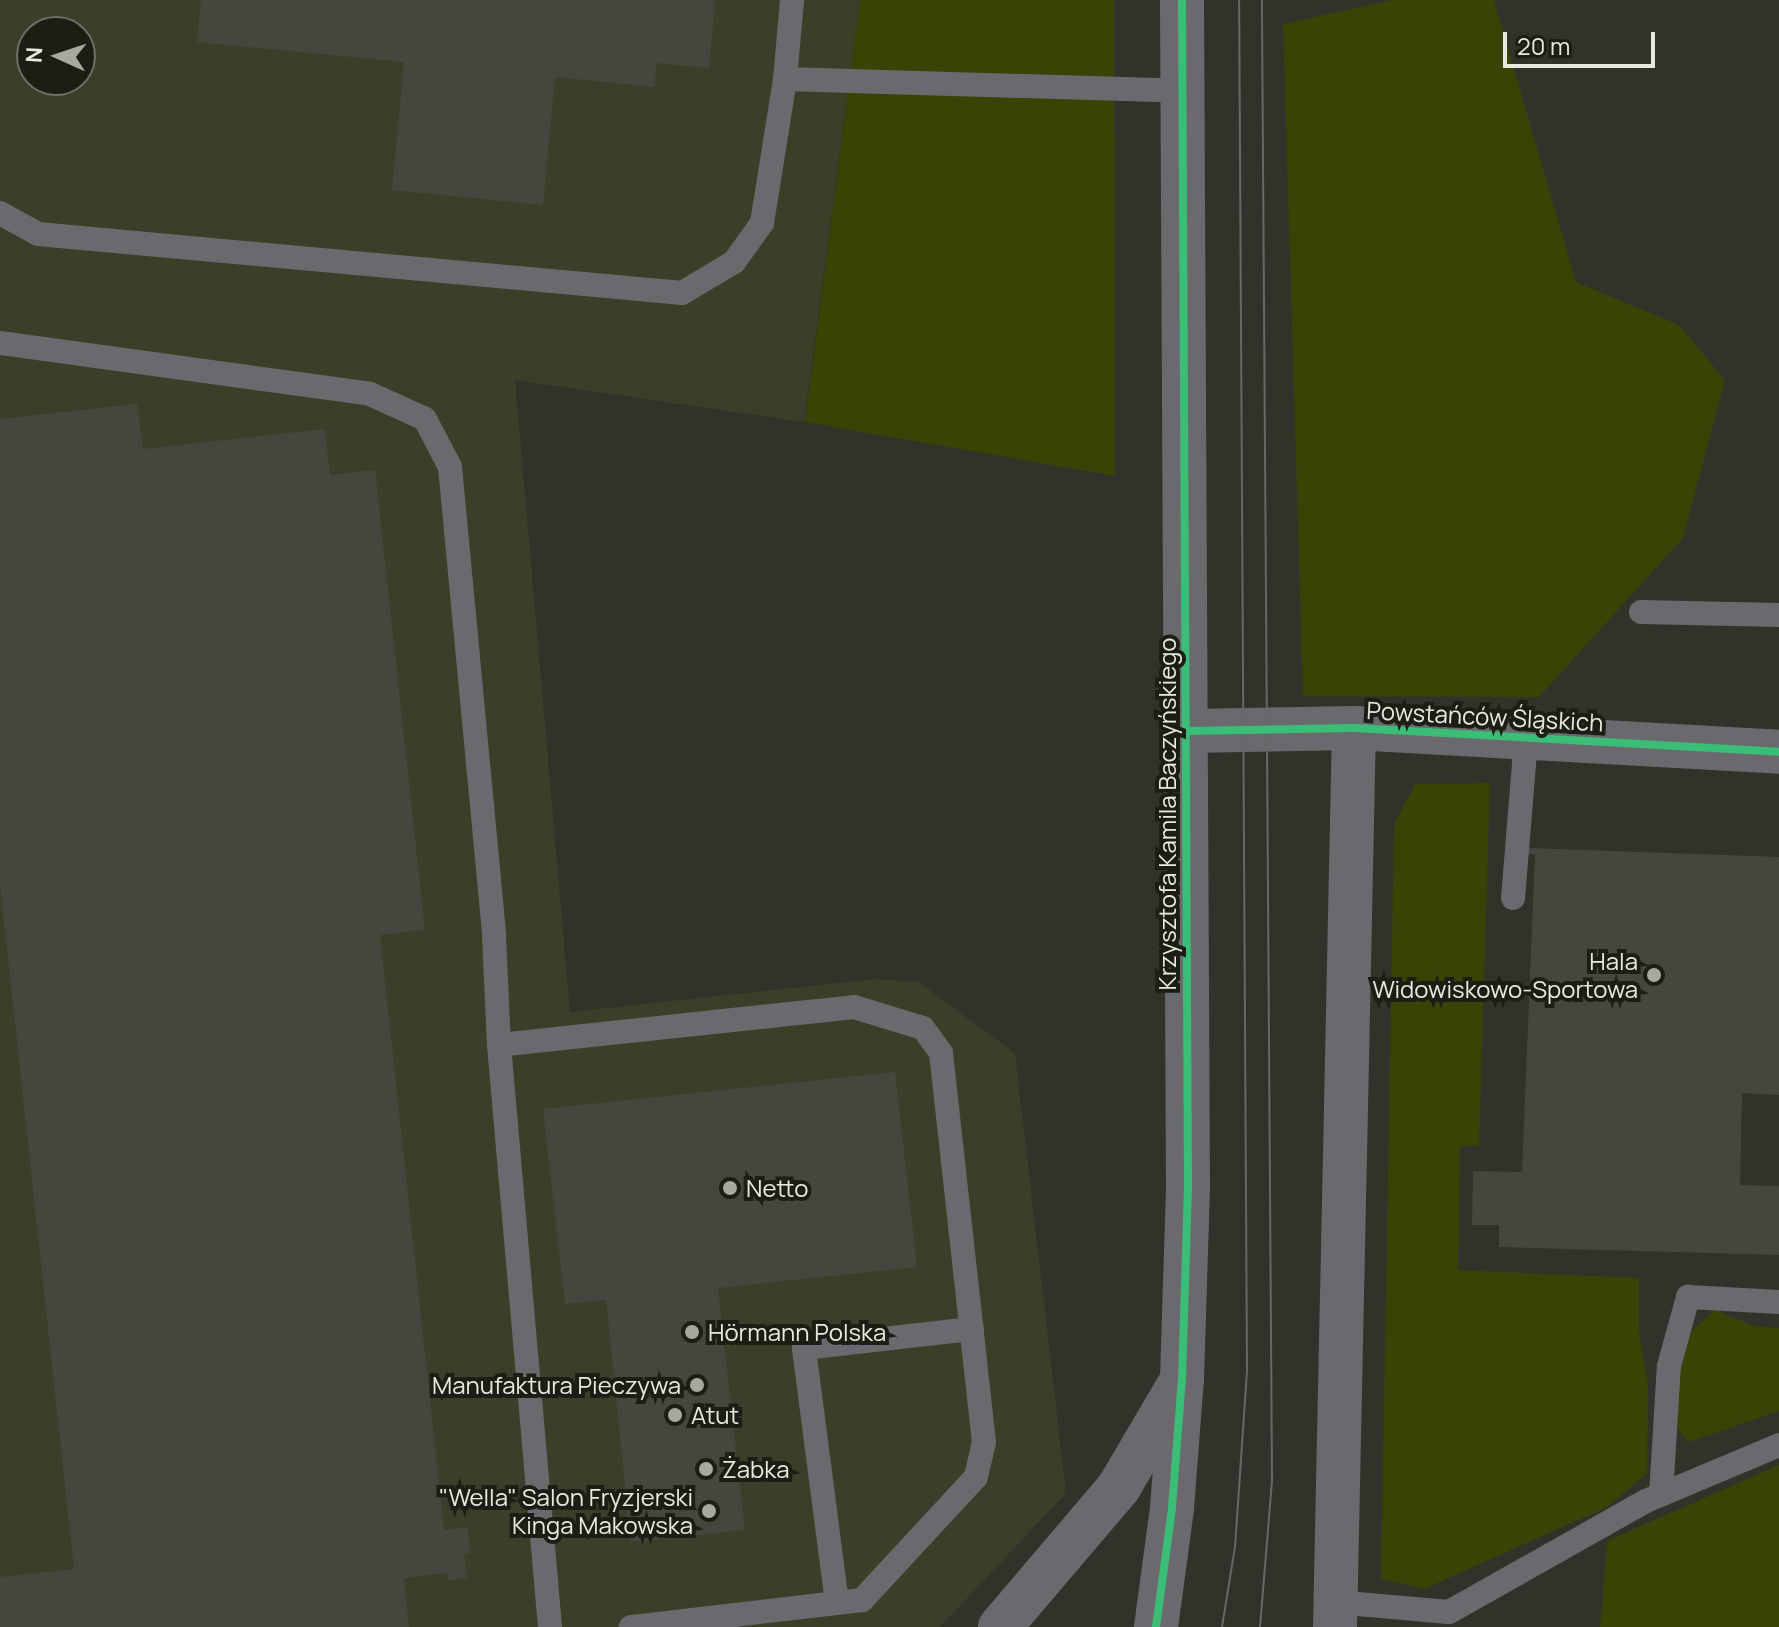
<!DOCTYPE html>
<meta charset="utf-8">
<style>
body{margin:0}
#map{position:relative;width:1779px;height:1627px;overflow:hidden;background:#31332a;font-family:Manrope,sans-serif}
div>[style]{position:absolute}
.built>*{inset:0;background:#3b3f29}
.green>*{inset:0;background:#3a4306}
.building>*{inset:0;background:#45473f}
.service>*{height:24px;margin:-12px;padding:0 12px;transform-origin:12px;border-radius:12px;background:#6b696d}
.minor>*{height:44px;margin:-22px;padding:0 22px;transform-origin:22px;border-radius:22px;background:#6b696d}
.tertiary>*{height:44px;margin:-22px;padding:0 22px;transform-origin:22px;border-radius:22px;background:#6b696d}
.tram>*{height:2px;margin:-1px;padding:0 1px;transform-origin:1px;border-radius:1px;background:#686867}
.cycleway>*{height:8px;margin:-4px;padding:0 4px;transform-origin:4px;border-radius:4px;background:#3abd76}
.dots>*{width:22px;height:22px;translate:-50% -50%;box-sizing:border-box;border:4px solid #1c1e16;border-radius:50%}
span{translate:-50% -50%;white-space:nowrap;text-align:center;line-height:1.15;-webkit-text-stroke:8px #1c1e16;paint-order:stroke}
.street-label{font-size:24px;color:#e6e9de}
.poi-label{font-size:24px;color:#e6e9de}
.right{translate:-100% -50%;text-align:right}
.left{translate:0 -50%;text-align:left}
.north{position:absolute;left:16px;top:16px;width:80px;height:80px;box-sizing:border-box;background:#1c1e16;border:2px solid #6d6f66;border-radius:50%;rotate:273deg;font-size:22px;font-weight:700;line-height:32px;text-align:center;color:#e6e9de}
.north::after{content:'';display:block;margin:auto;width:28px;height:36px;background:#a7a99f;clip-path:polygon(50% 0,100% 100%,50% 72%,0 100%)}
.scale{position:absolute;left:1503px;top:32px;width:152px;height:36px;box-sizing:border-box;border:4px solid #e6e9de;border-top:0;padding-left:10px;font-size:24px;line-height:28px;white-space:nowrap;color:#e6e9de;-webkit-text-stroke:6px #1c1e16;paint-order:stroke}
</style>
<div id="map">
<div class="built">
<div style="clip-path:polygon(evenodd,0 0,860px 0,804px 422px,515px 380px,570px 1012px,875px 979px,918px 982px,1015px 1053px,1066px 1493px,940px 1627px,0 1627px,0 0,32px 32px,80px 32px,80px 80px,32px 80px,32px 32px)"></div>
</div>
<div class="green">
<div style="clip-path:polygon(860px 0,1114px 0,1115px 476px,805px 422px)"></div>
<div style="clip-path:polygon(1393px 0,1494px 0,1576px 282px,1679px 325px,1725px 380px,1683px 538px,1539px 697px,1303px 696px,1283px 24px)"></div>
<div style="clip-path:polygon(1490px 783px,1479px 1146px,1460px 1146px,1458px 1270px,1639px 1278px,1639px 1332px,1648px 1385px,1647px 1473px,1607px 1507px,1424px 1589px,1381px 1579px,1394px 825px,1415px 784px)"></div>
<div style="clip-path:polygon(1715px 1310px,1754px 1326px,1779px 1328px,1779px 1411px,1689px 1442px,1678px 1430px,1676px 1366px,1687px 1335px)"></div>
<div style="clip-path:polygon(1779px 1465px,1779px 1627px,1600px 1627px,1607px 1541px)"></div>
</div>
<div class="building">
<div style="clip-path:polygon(201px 0,715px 0,709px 68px,656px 63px,655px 87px,555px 77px,543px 205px,392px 190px,404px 62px,197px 42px)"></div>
<div style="clip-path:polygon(137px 404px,143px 449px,325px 429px,330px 475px,375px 470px,425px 930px,380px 935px,444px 1530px,468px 1527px,470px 1553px,464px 1554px,467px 1578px,448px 1580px,447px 1573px,404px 1578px,409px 1627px,0 1627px,0 1577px,74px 1569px,0 884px,0 419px)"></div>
<div style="clip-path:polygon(1529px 848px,1779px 857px,1779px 1095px,1742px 1093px,1740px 1185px,1779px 1186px,1779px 1255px,1499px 1247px,1499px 1225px,1472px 1225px,1473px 1171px,1522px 1172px,1535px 855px,1529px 854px)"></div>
<div style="clip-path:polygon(895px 1072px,917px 1267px,718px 1288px,745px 1530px,631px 1542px,606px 1300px,565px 1304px,543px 1109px)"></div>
</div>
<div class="service">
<div style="left:785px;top:79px;width:397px;rotate:1.7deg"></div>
<div style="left:0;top:213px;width:43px;rotate:28.9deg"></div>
<div style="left:38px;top:234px;width:647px;rotate:5.23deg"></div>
<div style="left:682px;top:293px;width:61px;rotate:-30.8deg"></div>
<div style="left:734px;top:262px;width:48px;rotate:-54.3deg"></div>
<div style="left:762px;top:223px;width:146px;rotate:-80.9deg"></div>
<div style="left:785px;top:79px;width:79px;rotate:-84.9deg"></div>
<div style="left:0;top:343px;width:373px;rotate:7.8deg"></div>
<div style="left:370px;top:394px;width:60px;rotate:24.4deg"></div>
<div style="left:425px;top:419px;width:54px;rotate:62.5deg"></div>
<div style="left:450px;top:467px;width:471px;rotate:84.6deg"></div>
<div style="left:494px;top:936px;width:109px;rotate:87.4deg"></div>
<div style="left:1641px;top:612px;width:138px;rotate:1.2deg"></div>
<div style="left:1513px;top:898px;width:160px;rotate:-85.3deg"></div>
<div style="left:1661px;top:1495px;width:129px;rotate:-86.5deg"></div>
<div style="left:1669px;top:1366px;width:72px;rotate:-74.6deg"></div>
<div style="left:1688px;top:1297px;width:91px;rotate:3.1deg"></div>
<div style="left:1335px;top:1602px;width:114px;rotate:5deg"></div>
<div style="left:1449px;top:1612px;width:226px;rotate:-29.4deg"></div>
<div style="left:1646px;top:1501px;width:144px;rotate:-22.8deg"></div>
<div style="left:837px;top:1603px;width:257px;rotate:-97.4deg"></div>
<div style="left:804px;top:1348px;width:169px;rotate:-6.5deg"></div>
<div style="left:550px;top:1627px;width:584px;rotate:-95.01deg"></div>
<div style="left:499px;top:1045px;width:357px;rotate:-6.1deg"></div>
<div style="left:854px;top:1007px;width:72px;rotate:16.9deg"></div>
<div style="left:923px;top:1028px;width:31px;rotate:54deg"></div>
<div style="left:941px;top:1053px;width:391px;rotate:83.7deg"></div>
<div style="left:984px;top:1442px;width:36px;rotate:103deg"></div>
<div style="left:976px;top:1477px;width:168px;rotate:132.8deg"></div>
<div style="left:862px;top:1600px;width:233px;rotate:173.3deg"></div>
</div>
<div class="minor">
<div style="left:1188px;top:731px;width:166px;rotate:-1deg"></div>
<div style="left:1354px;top:728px;width:426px;rotate:3.2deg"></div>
<div style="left:1335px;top:1627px;width:899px;rotate:-88.79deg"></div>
</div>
<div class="tertiary">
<div style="left:1000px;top:1627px;width:184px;rotate:-49.6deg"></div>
<div style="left:1119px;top:1487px;width:115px;rotate:-59.6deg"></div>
<div style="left:1156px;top:1627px;width:120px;rotate:-82.3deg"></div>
<div style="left:1172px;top:1508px;width:129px;rotate:-85.6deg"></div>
<div style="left:1182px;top:1379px;width:192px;rotate:-88.2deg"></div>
<div style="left:1188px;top:1187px;width:1187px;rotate:-90.29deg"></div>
</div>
<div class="tram">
<div style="left:1222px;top:1627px;width:81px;rotate:-80.8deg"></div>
<div style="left:1235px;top:1547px;width:178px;rotate:-86.1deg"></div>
<div style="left:1247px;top:1369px;width:1369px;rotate:-90.33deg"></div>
<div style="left:1260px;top:1627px;width:147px;rotate:-85.3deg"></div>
<div style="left:1272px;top:1480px;width:1480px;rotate:-90.39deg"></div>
</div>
<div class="cycleway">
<div style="left:1188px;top:731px;width:166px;rotate:-1deg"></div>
<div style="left:1354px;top:728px;width:426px;rotate:3.2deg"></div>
<div style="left:1156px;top:1627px;width:120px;rotate:-82.3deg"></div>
<div style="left:1172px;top:1508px;width:129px;rotate:-85.6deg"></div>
<div style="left:1182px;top:1379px;width:192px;rotate:-88.2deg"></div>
<div style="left:1188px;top:1187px;width:1187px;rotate:-90.29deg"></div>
</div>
<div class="dots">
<div style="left:1654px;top:975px;background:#a7a99f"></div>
<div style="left:730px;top:1188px;background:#a7a99f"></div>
<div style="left:692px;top:1332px;background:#a7a99f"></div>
<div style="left:697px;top:1385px;background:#a7a99f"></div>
<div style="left:675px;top:1415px;background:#a7a99f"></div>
<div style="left:706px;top:1469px;background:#a7a99f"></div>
<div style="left:709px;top:1511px;background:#a7a99f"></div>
</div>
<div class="street-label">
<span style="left:1485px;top:716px;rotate:3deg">Powstańców Śląskich</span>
<span style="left:1167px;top:814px;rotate:-90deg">Krzysztofa Kamila Baczyńskiego</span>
</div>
<div class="poi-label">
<span class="right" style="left:1638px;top:975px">Hala<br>Widowiskowo-Sportowa</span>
<span class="left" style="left:746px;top:1188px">Netto</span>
<span class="left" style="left:708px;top:1332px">Hörmann Polska</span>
<span class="right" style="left:681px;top:1385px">Manufaktura Pieczywa</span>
<span class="left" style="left:691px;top:1415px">Atut</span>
<span class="left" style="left:722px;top:1469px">Żabka</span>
<span class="right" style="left:693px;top:1511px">"Wella" Salon Fryzjerski<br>Kinga Makowska</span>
</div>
<div class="north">N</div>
<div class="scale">20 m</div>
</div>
